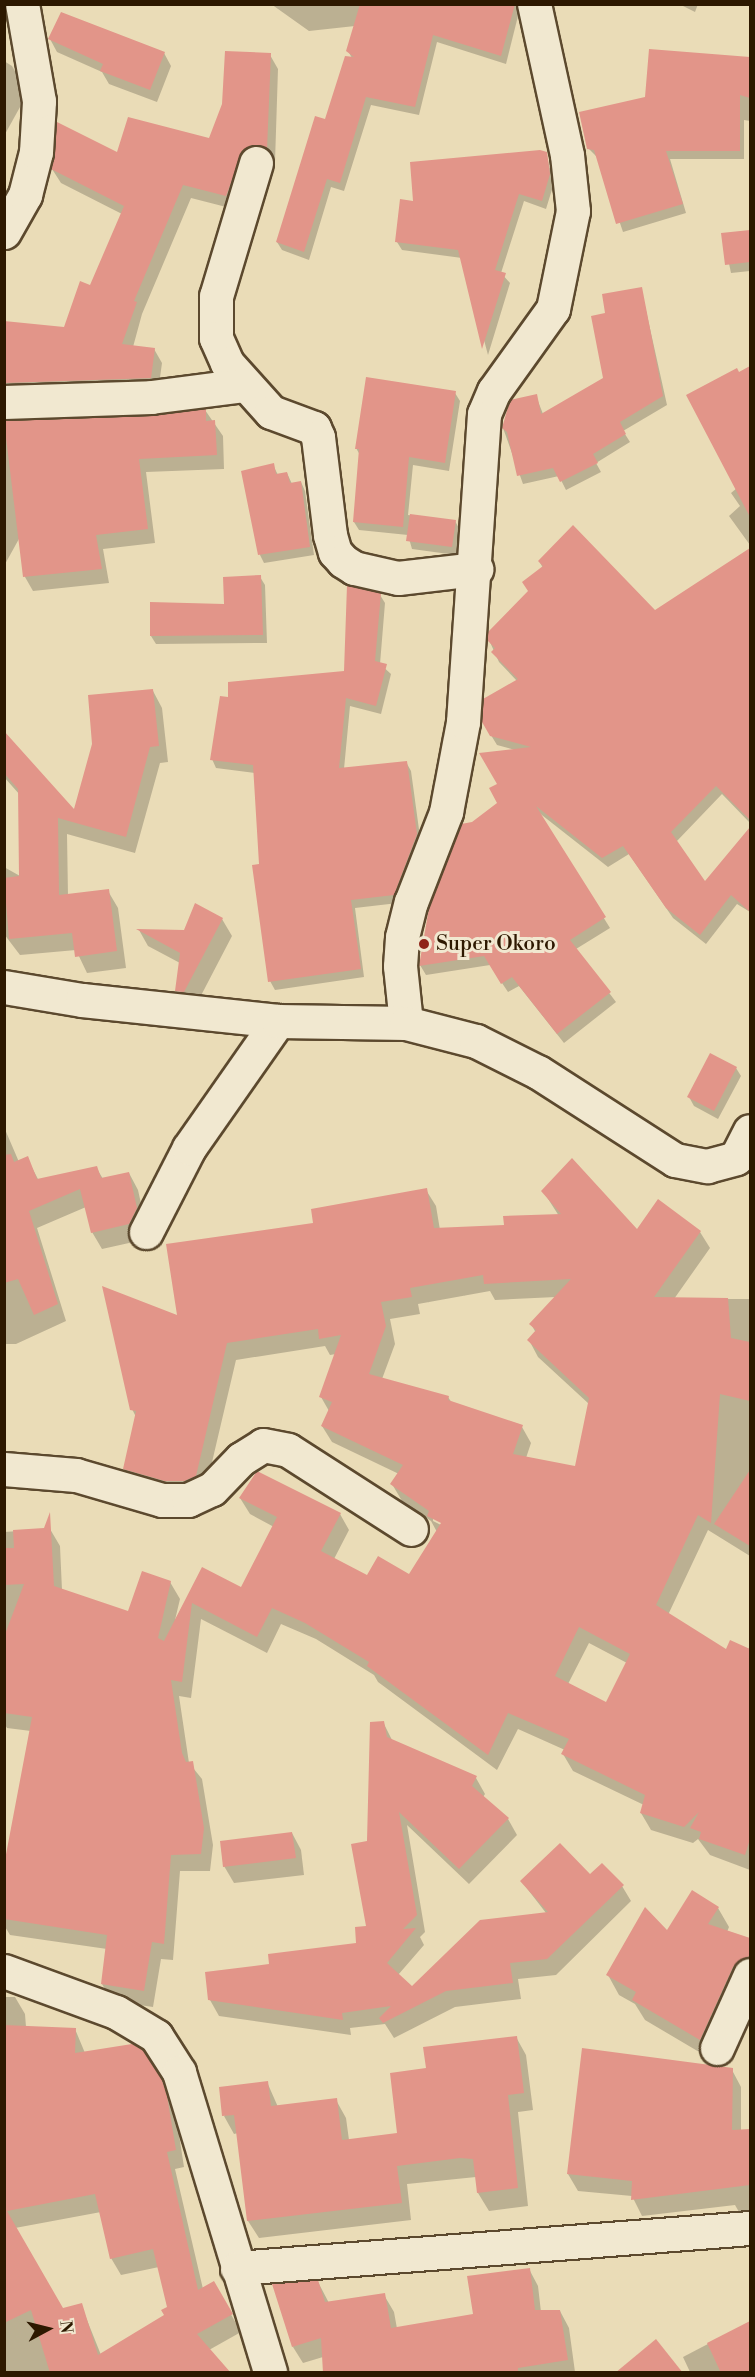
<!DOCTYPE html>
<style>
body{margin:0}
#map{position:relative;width:755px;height:2377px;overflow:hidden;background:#eadcb7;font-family:"Libre Bodoni",serif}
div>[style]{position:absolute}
.shadow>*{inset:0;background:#0003}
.building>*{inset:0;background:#e29589}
.roads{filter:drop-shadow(2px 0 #5c492e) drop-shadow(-2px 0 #5c492e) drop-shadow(0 2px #5c492e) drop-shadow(0 -2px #5c492e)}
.street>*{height:33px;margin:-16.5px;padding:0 16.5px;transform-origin:16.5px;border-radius:16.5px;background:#f1e8d0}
.secondary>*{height:33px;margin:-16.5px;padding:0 16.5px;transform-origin:16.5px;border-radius:16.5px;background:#f1e8d0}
.dots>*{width:16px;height:16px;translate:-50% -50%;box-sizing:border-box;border:3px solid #f1e8d0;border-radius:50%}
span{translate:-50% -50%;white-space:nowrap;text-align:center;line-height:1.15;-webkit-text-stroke:6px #f1e8d0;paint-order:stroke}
.poi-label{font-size:21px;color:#2d1800}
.left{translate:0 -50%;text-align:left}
.frame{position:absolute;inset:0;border:6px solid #2d1800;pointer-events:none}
.north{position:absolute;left:18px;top:2299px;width:60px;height:60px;-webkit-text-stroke:4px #f1e8d0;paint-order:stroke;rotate:83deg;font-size:16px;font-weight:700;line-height:24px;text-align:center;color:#2d1800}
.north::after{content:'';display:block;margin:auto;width:21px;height:27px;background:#2d1800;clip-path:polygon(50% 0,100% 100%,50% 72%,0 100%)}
</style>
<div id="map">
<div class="shadow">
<div style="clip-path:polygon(271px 4px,521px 4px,506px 64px,437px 42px,419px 115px,371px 105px,344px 191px,331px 187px,309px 260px,282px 250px,277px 242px,352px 58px,348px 51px,355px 26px,309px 31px)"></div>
<div style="clip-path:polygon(679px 4px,698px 4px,695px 12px)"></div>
<div style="clip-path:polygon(50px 39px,164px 53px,171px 66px,157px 102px,109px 84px,102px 72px,57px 52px)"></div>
<div style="clip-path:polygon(650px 50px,750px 59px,750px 121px,744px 120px,744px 159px,670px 159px,686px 213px,623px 232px,598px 158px,588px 148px,646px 98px)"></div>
<div style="clip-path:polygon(270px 55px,278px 69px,275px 162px,261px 158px,234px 209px,191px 198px,142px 314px,133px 347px,154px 349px,162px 363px,158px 392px,4px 401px,4px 323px,65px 328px,91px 287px,122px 214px,61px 183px,52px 169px,210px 140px)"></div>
<div style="clip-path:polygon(4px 61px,12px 66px,22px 83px,25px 98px,4px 136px)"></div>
<div style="clip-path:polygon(546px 154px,554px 183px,546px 209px,524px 201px,501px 273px,510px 283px,488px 355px,462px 258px,402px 250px,397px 242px,415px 203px)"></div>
<div style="clip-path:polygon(750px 231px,750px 271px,731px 273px,723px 235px)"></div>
<div style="clip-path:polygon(641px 288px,667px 405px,623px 431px,630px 442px,596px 463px,601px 472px,566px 490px,559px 476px,523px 484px,503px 428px,536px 396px,543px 414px,605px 379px,607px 314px)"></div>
<div style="clip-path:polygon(750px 368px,750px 545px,729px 516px,740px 506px,731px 493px,737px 488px,738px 374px)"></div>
<div style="clip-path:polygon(455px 393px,460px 401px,449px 471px,413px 465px,408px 515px,455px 521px,460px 530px,456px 555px,412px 549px,408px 535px,359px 530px,354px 522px,360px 455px,356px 448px)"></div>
<div style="clip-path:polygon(205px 410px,223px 436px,224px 469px,146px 472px,155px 543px,103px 549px,109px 583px,33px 591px,25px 577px,20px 537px,4px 566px,4px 422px,152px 417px)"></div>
<div style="clip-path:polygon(273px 465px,278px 475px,287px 473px,292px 484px,301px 482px,305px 491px,314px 555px,264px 563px,260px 555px)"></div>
<div style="clip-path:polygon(750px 550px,750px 823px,722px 794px,676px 842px,705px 883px,750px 829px,750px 912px,737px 904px,706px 944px,673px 918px,629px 854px,608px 867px,538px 812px,610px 928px,576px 949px,616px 1002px,564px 1043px,519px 986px,508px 992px,490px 965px,426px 975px,420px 965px,472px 823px,499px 803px,499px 784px,515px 750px,497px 745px,483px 722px,517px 681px,499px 662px,489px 640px,529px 592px,543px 568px,539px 561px,655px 612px)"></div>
<div style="clip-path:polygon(260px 577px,265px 585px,267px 643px,156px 644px,151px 636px,226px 605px)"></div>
<div style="clip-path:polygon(380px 595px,385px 603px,380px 664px,391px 674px,381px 714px,350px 706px,344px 769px,406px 762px,411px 771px,421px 844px,398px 903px,355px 908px,364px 977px,275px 990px,270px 981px,255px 773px,216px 768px,212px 759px,230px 699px,345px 672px)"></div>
<div style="clip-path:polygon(153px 691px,162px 708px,168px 762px,160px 763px,135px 853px,67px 834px,68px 896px,108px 891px,118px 908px,126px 968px,87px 973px,76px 950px,20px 955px,4px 934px,4px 867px,20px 876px,20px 795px,4px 777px,4px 737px,75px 812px)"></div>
<div style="clip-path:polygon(222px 919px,232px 936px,194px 1009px,186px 1008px,176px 991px,180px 963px,148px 946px,139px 930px,185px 931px)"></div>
<div style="clip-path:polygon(736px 1068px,741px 1076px,718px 1119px,694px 1106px,689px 1097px)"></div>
<div style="clip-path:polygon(4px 1127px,19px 1162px,27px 1158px,39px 1181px,96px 1167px,103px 1179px,129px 1173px,138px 1190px,146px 1226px,138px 1241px,102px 1249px,92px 1232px,86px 1207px,37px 1228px,66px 1321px,16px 1344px,4px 1344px)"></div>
<div style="clip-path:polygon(evenodd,426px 1190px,436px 1206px,440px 1230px,505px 1227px,559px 1216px,543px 1191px,638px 1231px,700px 1232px,710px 1248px,674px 1299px,750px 1299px,750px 1556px,708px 1530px,668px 1615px,726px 1652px,748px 1650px,750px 1645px,750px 1870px,710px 1855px,698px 1839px,693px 1843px,651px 1830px,641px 1813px,644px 1805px,573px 1771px,563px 1754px,565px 1750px,518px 1729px,497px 1770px,378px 1682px,374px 1675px,316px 1639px,281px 1624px,267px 1653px,201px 1619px,191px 1698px,179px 1696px,189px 1763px,202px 1779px,213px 1845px,210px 1871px,180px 1871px,173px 1960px,161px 1959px,153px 2007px,112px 2001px,102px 1984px,107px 1949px,10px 1935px,4px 1925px,4px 1893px,31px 1731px,7px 1728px,4px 1723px,4px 1532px,50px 1529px,60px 1546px,62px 1590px,129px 1613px,170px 1582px,180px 1599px,175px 1620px,203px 1569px,242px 1589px,274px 1527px,250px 1514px,240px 1498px,340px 1514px,349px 1530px,334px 1559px,367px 1577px,409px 1576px,437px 1532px,431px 1521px,402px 1501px,392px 1484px,399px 1474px,332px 1442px,322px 1426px,329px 1411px,321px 1397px,336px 1354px,330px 1355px,325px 1346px,236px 1360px,205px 1492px,134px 1486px,124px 1469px,136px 1417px,132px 1409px,179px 1317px,315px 1224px,426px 1190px,490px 1291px,495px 1300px,556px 1297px,531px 1324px,536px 1333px,529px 1340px,538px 1357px,589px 1404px,576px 1468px,526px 1458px,531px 1443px,522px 1427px,452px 1403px,448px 1397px,382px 1379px,395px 1344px,390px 1319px,420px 1314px,418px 1304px,490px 1291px,426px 1190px,433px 1518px,449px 1525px,447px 1528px,433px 1521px,433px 1518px,426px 1190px,589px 1643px,627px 1663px,607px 1704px,568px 1684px,589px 1643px)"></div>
<div style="clip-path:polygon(383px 1722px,393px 1742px,476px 1778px,485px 1794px,483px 1797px,508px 1819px,517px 1835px,469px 1884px,407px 1825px,425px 1932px,420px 1937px,424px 1945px,398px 1975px,412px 1988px,546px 1913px,522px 1882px,590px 1877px,622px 1886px,631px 1901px,556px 1975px,518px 1979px,521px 1999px,455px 2007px,394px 2038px,385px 2024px,350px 2028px,351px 2035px,219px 2016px,210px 2000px,271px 1965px,358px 1944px,368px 1927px,369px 1842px)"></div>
<div style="clip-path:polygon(292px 1833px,301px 1850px,304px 1875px,234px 1883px,224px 1866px)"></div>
<div style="clip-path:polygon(718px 1908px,729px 1927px,727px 1932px,750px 1940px,750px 1979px,711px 2059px,645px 2020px,635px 2004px,619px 1995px,608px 1975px,667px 1932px)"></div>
<div style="clip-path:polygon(evenodd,4px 1997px,15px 1997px,25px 2014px,26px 2027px,75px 2029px,85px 2053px,161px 2081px,176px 2115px,184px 2167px,175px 2169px,203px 2289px,213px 2283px,241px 2332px,209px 2350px,228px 2372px,4px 2372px,4px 1997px,101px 2212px,111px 2258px,121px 2275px,159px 2267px,168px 2308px,166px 2316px,101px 2355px,81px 2305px,62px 2310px,15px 2228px,101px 2212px)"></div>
<div style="clip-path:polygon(516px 2037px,526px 2055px,533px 2110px,518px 2112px,528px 2206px,489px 2211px,478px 2193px,476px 2177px,407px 2184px,411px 2220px,259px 2238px,248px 2221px,238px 2133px,234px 2134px,224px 2116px,267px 2082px,278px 2107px,336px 2100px,346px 2118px,349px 2140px,399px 2134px,428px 2070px)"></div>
<div style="clip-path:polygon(732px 2070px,741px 2087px,741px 2131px,750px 2131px,750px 2218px,743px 2219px,735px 2205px,642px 2216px,632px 2196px,578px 2191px,568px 2174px)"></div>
<div style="clip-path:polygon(529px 2269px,538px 2286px,541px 2312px,560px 2311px,569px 2328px,575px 2372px,409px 2372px)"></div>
<div style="clip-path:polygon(318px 2282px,329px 2303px,384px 2295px,394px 2312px,400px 2345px,353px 2348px,303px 2363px,293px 2347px)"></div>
<div style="clip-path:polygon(750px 2322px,750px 2372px,690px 2372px,683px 2357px)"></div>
</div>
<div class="building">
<div style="clip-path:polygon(360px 4px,515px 4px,501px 56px,433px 35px,415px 107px,366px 97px,340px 183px,327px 179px,304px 252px,276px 242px,315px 116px,325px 119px,345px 56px,354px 57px,346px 51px)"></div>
<div style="clip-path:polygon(61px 12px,165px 52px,150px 90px,100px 71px,103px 64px,48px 39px)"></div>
<div style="clip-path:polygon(649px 49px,750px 57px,750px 98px,740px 95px,740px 151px,666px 151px,683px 204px,616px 224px,594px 150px,587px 149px,579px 112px,645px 97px)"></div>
<div style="clip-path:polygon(225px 51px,271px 53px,267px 149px,252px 145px,243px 150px,226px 196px,183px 185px,134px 301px,137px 302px,122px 344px,155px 348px,151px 378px,4px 383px,4px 321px,64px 327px,80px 281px,90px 285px,124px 206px,51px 169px,57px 122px,117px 152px,128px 117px,209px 138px,222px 104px)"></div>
<div style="clip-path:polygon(540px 150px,547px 152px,550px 174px,542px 201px,519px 194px,495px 270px,506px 273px,482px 349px,458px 250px,395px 242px,400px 199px,413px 201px,410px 162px)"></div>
<div style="clip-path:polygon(750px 230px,750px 262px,725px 265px,721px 233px)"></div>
<div style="clip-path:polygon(642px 287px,663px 396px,620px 422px,626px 434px,593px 454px,598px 463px,560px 482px,553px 468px,517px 476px,507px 432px,502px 428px,510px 400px,537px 394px,541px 414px,603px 378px,591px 316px,605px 313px,602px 294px)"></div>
<div style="clip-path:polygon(750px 366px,750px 517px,686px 395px,737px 368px,739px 372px)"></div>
<div style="clip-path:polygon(366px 377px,456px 391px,445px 463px,409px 457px,403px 527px,353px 522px,359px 449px,355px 449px)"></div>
<div style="clip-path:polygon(206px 409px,206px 421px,215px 420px,217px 455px,139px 459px,148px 529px,96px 535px,102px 569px,23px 577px,4px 421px,152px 416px)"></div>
<div style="clip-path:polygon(274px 463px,276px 474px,287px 472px,290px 483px,301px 481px,310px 547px,258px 555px,241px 471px)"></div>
<div style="clip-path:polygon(410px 514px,456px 520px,452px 547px,406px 541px)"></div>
<div style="clip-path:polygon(573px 525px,655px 610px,750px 548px,750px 820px,716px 786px,671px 832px,705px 881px,750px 827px,750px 912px,731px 895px,700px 935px,666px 908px,623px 846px,602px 858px,536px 806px,606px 917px,570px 940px,611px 992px,557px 1034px,512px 977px,501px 984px,484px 956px,419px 966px,429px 908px,461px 824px,472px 822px,497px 803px,489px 788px,497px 784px,479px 753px,531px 747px,490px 736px,482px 722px,483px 699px,518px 679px,491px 652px,495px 648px,487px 640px,488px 632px,528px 591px,522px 582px,543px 566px,538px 561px)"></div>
<div style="clip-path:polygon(261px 575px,263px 635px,150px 636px,150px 602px,224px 604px,223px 577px)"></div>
<div style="clip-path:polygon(347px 585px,381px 593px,375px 661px,387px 664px,376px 706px,346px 698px,339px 768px,407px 761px,417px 834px,394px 895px,351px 900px,361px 969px,268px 982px,252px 865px,259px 864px,253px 765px,210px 760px,220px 696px,228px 697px,228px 682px,344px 671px)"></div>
<div style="clip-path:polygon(153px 689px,159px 746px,150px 747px,126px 837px,58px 818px,59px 895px,109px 889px,117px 951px,75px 957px,72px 933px,9px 939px,4px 878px,19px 876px,18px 789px,4px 773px,4px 731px,74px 809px,92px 744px,88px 695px)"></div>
<div style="clip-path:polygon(195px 903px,223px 918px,184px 992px,175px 991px,180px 953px,136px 929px,184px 930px)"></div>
<div style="clip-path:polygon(710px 1053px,737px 1067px,714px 1111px,687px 1097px)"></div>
<div style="clip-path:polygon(11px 1154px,14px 1162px,28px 1156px,37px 1179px,97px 1166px,101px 1178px,129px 1172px,137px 1208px,129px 1224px,91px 1233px,80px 1189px,29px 1211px,58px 1304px,34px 1315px,18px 1279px,4px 1283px,4px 1155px)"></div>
<div style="clip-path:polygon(evenodd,572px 1158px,637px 1229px,658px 1199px,701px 1231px,654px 1297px,728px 1298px,731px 1338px,750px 1342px,750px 1401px,720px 1394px,711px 1523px,698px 1515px,656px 1605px,726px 1649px,730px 1640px,750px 1649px,750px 1839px,745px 1855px,699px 1839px,701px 1832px,690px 1828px,699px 1812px,684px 1827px,640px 1813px,645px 1795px,561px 1754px,569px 1739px,508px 1713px,488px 1755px,367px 1666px,369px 1662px,305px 1623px,272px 1608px,257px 1637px,192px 1603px,182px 1682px,171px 1680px,182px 1753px,186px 1762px,193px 1761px,204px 1828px,201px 1854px,171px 1855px,164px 1944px,152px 1942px,144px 1991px,101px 1984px,107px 1935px,4px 1919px,4px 1865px,32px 1717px,4px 1713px,4px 1637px,24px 1584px,4px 1585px,4px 1548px,14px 1548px,13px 1530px,44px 1528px,50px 1512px,54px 1586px,128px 1611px,142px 1571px,171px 1581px,158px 1638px,164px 1641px,202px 1567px,241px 1587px,277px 1517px,239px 1498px,257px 1471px,341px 1513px,321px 1551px,367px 1575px,378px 1556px,409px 1574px,441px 1523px,427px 1516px,429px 1511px,390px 1484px,403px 1465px,321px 1426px,332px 1402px,319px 1397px,341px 1335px,319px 1339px,318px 1329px,227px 1343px,196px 1476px,184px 1481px,165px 1481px,123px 1469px,136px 1411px,130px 1410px,102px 1286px,177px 1315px,166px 1244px,313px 1223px,311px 1209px,427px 1188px,434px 1228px,504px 1225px,503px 1216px,561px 1214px,541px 1191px,572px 1158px,483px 1275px,484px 1284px,571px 1279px,529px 1324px,536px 1330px,527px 1340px,589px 1398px,575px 1466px,513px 1454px,523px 1425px,448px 1400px,449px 1396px,369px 1374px,386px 1326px,381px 1302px,412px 1297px,410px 1288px,483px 1275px,572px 1158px,579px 1627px,630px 1654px,606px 1702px,555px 1676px,579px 1627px)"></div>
<div style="clip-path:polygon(750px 1470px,750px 1546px,714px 1524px)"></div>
<div style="clip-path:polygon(384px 1721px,387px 1737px,477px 1776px,472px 1786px,509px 1818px,459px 1869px,399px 1812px,417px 1915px,403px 1929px,416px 1928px,387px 1963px,412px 1986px,480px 1920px,548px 1912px,520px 1881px,560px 1843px,590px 1874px,602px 1863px,624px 1885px,547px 1959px,510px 1963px,513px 1983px,446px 1991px,383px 2023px,379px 2018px,391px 2006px,342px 2013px,343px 2020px,208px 2000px,205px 1972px,269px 1964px,268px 1954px,356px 1943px,355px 1927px,366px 1926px,351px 1844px,367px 1841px,370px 1722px)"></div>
<div style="clip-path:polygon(292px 1832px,296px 1858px,223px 1867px,220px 1841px)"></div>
<div style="clip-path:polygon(692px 1890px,719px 1907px,708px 1924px,750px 1938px,749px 1956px,733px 1967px,700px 2040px,632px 2000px,636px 1992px,606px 1975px,645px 1907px,667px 1930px)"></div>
<div style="clip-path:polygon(evenodd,4px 2025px,76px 2028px,75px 2053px,132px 2044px,143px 2050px,162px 2080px,167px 2096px,176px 2150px,167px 2152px,198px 2290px,214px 2281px,233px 2314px,197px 2334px,231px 2373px,50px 2373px,31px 2310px,4px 2323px,4px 2025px,95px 2194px,110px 2259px,153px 2249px,167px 2307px,161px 2310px,164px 2315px,98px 2355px,82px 2303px,63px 2308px,7px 2211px,95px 2194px)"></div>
<div style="clip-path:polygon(517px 2036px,524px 2093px,508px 2095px,518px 2188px,477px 2193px,473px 2159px,460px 2158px,397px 2166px,402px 2203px,247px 2221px,234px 2115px,222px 2116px,219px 2087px,268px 2081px,271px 2106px,337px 2098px,342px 2140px,397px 2133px,390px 2073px,426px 2068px,423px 2047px)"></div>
<div style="clip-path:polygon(582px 2048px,733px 2068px,732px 2130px,750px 2129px,750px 2185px,631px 2200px,632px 2181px,567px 2174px)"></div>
<div style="clip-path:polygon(530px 2268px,535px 2310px,560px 2310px,568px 2360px,518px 2368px,518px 2373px,323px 2373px,321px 2338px,292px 2347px,272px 2284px,318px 2280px,325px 2302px,385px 2293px,391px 2328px,473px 2314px,467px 2276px)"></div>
<div style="clip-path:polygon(750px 2321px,750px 2373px,721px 2373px,707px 2343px)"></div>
<div style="clip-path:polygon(656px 2339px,683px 2373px,615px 2373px)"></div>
</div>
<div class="roads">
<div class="street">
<div style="left:256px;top:163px;width:139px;rotate:106.7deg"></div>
<div style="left:216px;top:296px;width:42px;rotate:90deg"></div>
<div style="left:216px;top:338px;width:27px;rotate:66deg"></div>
<div style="left:227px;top:363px;width:66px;rotate:48.1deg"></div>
<div style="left:271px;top:412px;width:46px;rotate:20.4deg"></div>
<div style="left:314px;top:428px;width:10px;rotate:66deg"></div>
<div style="left:318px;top:437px;width:99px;rotate:83deg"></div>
<div style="left:330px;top:535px;width:18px;rotate:74deg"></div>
<div style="left:335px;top:552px;width:12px;rotate:48deg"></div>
<div style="left:343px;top:561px;width:13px;rotate:32deg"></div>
<div style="left:354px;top:568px;width:45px;rotate:12.8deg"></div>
<div style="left:398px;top:578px;width:79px;rotate:-6.6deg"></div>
<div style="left:4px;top:232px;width:43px;rotate:-60.4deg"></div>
<div style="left:25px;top:195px;width:44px;rotate:-75.7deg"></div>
<div style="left:36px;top:152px;width:51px;rotate:-86.6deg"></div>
<div style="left:39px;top:101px;width:98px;rotate:-99.9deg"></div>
<div style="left:4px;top:402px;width:147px;rotate:-1.9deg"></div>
<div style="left:151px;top:397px;width:93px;rotate:-7.4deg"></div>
<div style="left:406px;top:1023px;width:57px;rotate:-96deg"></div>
<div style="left:400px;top:966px;width:29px;rotate:-86deg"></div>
<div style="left:402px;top:937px;width:36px;rotate:-76deg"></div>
<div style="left:411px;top:902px;width:97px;rotate:-68.7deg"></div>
<div style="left:446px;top:812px;width:92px;rotate:-79.3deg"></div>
<div style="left:463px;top:722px;width:309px;rotate:-86.1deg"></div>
<div style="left:484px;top:414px;width:25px;rotate:-67deg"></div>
<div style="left:494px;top:391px;width:101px;rotate:-54.3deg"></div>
<div style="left:553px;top:309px;width:100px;rotate:-78.5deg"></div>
<div style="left:573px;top:211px;width:56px;rotate:-96.1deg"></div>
<div style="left:567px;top:155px;width:155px;rotate:-102.3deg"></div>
<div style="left:146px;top:1232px;width:94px;rotate:-62.9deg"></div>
<div style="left:189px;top:1148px;width:155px;rotate:-55deg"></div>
<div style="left:4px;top:1469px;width:72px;rotate:4.8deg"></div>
<div style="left:76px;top:1475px;width:90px;rotate:16.2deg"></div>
<div style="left:162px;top:1500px;width:26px"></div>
<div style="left:188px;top:1500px;width:26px;rotate:-25deg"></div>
<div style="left:212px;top:1489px;width:42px;rotate:-46deg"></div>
<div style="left:241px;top:1459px;width:26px;rotate:-32deg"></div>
<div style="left:263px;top:1445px;width:25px;rotate:11deg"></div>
<div style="left:288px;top:1450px;width:146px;rotate:32.7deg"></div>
<div style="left:4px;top:1971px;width:119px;rotate:20.1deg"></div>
<div style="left:116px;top:2012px;width:47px;rotate:31deg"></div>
<div style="left:156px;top:2036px;width:43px;rotate:57.4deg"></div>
<div style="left:179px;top:2072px;width:313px;rotate:73.1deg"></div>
<div style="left:717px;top:2048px;width:80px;rotate:-65.7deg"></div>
<div style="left:237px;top:2268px;width:515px;rotate:-4.46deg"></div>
</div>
<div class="secondary">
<div style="left:4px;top:987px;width:79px;rotate:9.5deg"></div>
<div style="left:82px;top:1000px;width:197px;rotate:6.1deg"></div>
<div style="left:278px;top:1021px;width:128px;rotate:0.9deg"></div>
<div style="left:406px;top:1023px;width:72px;rotate:14.4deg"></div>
<div style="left:476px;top:1041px;width:69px;rotate:26.6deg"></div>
<div style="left:538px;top:1072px;width:163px;rotate:32.7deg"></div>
<div style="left:675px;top:1160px;width:33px;rotate:11deg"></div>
<div style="left:707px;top:1166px;width:30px;rotate:-15deg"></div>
<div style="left:736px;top:1158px;width:30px;rotate:-63deg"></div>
</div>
</div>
<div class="dots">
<div style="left:424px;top:944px;background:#8f2418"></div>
</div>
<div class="poi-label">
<span class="left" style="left:436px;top:944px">Super Okoro</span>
</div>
<div class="frame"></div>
<div class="north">N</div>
</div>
